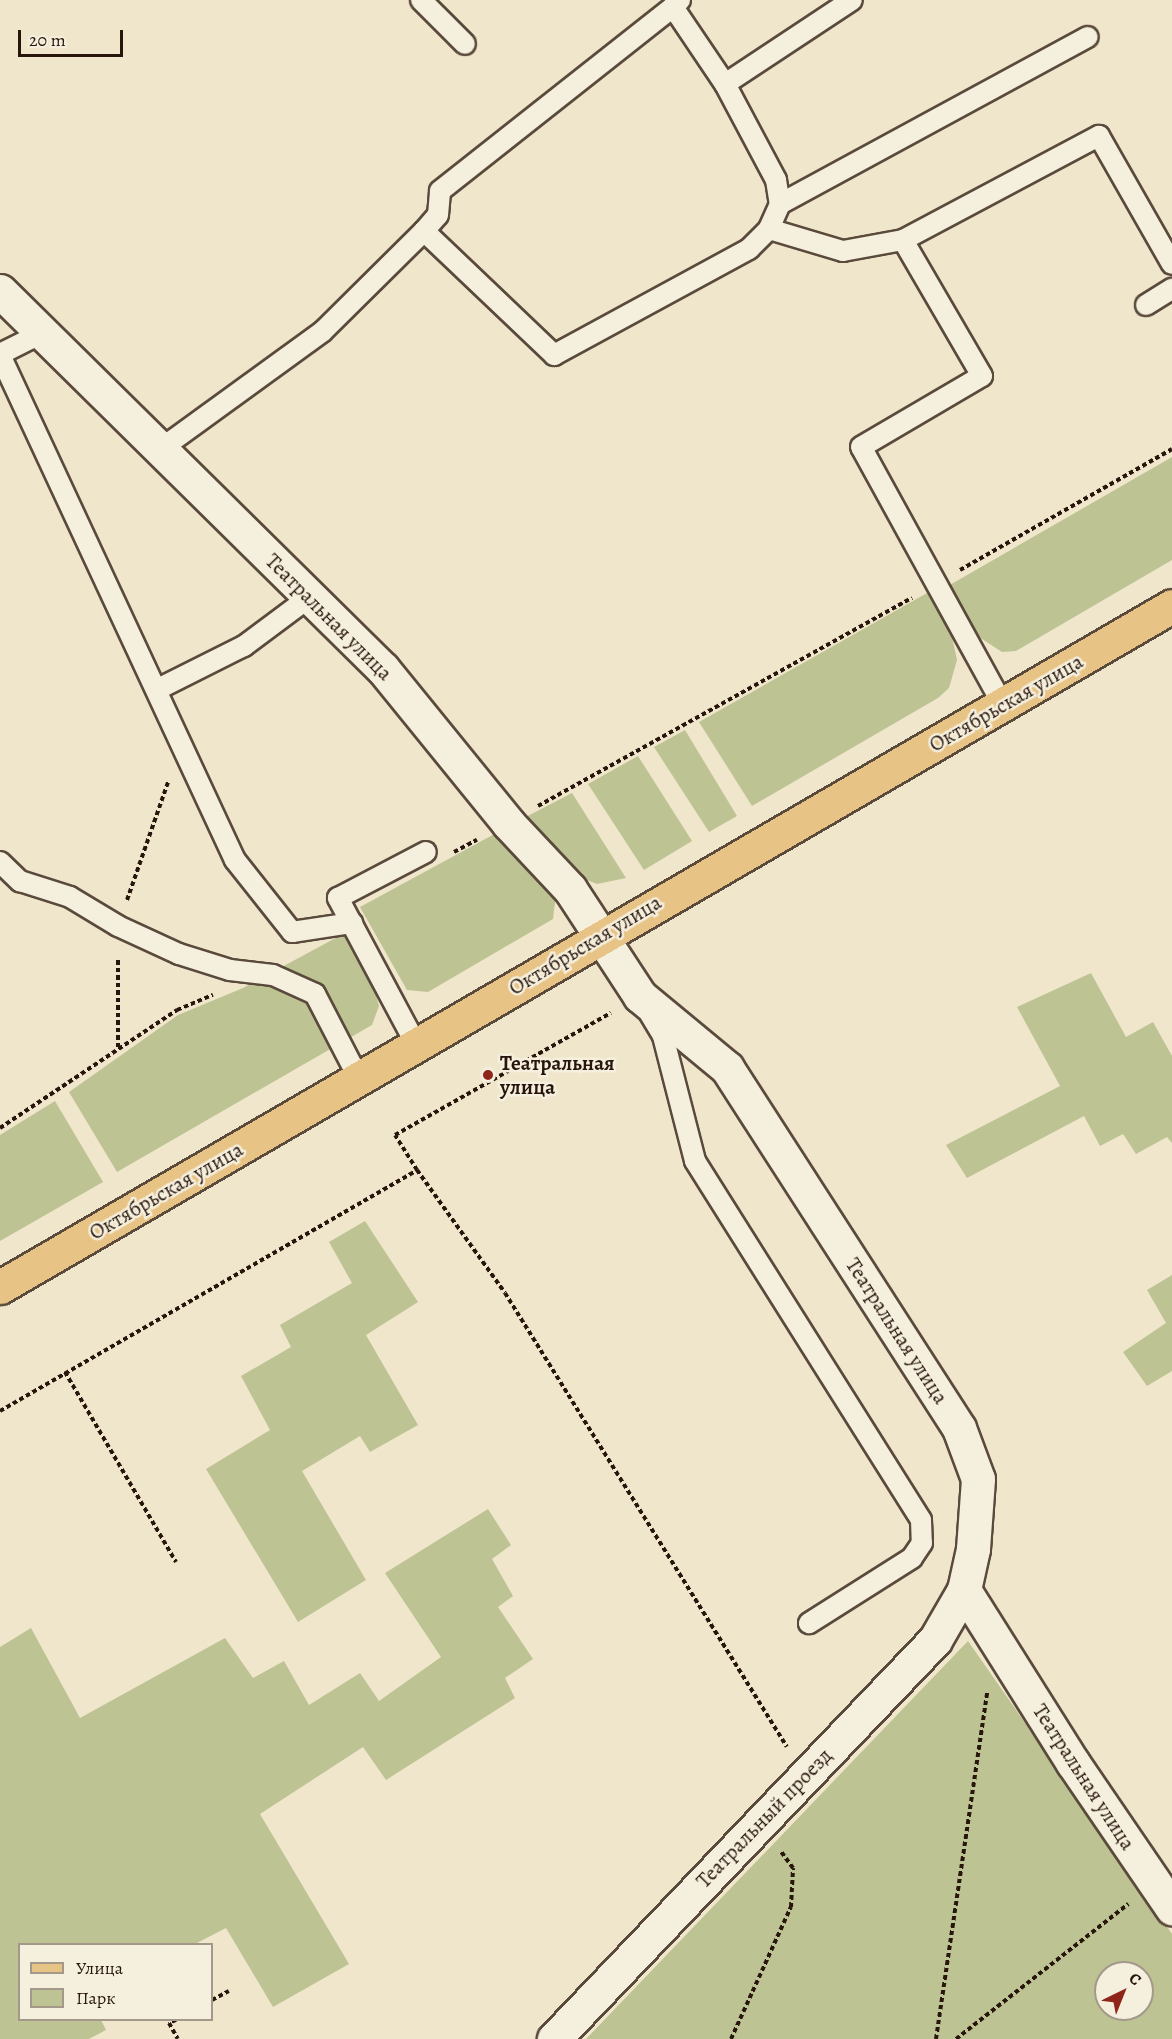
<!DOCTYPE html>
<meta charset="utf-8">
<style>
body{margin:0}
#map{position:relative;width:1172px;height:2039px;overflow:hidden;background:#f0e6cb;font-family:Alegreya,serif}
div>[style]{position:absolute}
.green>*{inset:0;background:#bec394}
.path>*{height:4px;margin-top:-2px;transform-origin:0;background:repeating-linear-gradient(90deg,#28160d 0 4.5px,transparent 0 7.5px)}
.roads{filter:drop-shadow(2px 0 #5a4a3c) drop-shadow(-2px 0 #5a4a3c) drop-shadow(0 2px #5a4a3c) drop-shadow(0 -2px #5a4a3c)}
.lane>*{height:20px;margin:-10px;padding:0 10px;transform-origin:10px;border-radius:10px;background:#f5efdd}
.street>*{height:33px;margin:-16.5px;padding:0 16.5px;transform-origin:16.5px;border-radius:16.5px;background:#f5efdd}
.primary>*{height:33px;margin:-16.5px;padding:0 16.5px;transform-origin:16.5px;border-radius:16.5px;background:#e8c386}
.dots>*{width:16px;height:16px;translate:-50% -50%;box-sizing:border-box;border:3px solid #f5efdd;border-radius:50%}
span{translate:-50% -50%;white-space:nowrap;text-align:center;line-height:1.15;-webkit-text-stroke:5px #f5efdd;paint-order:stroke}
.street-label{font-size:21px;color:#28160d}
.poi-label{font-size:21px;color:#28160d;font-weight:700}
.left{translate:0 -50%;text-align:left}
.legend{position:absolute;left:18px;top:1943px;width:195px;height:78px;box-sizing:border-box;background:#f5efdd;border:2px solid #a3988a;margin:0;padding:8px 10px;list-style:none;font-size:18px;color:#28160d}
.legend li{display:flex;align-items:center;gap:12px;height:30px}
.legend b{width:30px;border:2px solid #a3988a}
.north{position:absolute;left:1094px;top:1961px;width:60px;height:60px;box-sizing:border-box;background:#f5efdd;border:2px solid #a3988a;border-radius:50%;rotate:43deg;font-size:16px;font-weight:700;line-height:24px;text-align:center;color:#28160d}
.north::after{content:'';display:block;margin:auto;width:21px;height:27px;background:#8f2418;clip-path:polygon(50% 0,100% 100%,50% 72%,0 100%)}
.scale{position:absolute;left:18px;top:30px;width:105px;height:27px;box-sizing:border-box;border:3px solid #28160d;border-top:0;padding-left:8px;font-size:18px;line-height:21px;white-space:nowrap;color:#28160d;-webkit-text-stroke:4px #f5efdd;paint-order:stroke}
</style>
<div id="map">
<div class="green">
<div style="clip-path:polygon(1172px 457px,1172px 560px,1016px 651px,1002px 652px,979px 637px,948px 586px)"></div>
<div style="clip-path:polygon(927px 593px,952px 637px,957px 660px,949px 688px,938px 698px,752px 806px,699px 722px)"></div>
<div style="clip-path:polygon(685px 730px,737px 816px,709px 832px,654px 747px)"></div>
<div style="clip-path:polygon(638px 756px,692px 841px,644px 870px,588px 784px)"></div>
<div style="clip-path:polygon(572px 793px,626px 878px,597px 884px,582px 878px,520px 820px)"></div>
<div style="clip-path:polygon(500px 831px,556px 894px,553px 919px,428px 992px,407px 990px,360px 907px)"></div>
<div style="clip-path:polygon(343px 934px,376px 995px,379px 1006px,372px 1025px,117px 1172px,69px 1092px,178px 1015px,243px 988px)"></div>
<div style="clip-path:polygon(1091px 973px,1126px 1037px,1153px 1022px,1172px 1056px,1172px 1143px,1167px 1137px,1136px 1154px,1123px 1134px,1100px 1146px,1084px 1116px,967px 1178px,946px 1145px,1060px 1086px,1017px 1007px)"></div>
<div style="clip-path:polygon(55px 1101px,103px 1182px,0 1241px,0 1135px)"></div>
<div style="clip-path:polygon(365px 1221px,418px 1302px,366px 1335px,418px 1425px,370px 1452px,360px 1436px,302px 1471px,366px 1580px,298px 1622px,206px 1469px,270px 1430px,241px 1376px,291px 1347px,280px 1325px,352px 1283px,329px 1242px)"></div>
<div style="clip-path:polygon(1172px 1275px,1172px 1371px,1147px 1386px,1123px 1352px,1166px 1323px,1147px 1290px)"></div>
<div style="clip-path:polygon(488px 1509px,511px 1545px,492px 1559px,513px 1596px,498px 1607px,533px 1659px,505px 1678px,515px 1698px,386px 1780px,363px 1747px,260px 1814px,349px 1964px,273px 2007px,226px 1928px,195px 1944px,20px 1944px,20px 2020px,101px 2020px,106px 2030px,89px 2039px,0 2039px,0 1647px,31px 1628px,80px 1718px,225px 1638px,253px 1678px,284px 1661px,309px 1705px,360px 1673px,379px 1701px,441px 1657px,385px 1573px)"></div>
<div style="clip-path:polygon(evenodd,968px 1641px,1172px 1934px,1172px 2039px,586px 2039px,968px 1641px,1106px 1973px,1142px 1973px,1142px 2009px,1106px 2009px,1106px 1973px)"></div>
</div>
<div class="path">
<div style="left:960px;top:570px;width:244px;rotate:-29.7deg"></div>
<div style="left:538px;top:806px;width:428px;rotate:-29.1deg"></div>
<div style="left:454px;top:852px;width:26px;rotate:-28deg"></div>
<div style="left:127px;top:900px;width:125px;rotate:-70.8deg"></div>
<div style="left:118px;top:1047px;width:90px;rotate:-90deg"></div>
<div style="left:0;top:1128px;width:213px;rotate:-33.7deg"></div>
<div style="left:177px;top:1010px;width:39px;rotate:-23deg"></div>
<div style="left:417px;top:1170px;width:151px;rotate:54.4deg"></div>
<div style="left:505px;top:1293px;width:534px;rotate:58.15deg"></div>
<div style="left:65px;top:1372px;width:220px;rotate:59.7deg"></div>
<div style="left:0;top:1411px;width:482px;rotate:-30deg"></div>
<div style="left:417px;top:1170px;width:41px;rotate:-122.2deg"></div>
<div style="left:395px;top:1135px;width:248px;rotate:-29.5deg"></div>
<div style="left:212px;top:2000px;width:19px;rotate:-28deg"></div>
<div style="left:176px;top:2020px;width:8px;rotate:157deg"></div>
<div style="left:169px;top:2023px;width:18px;rotate:61deg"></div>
<div style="left:731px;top:2039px;width:145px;rotate:-65.6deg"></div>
<div style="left:791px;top:1907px;width:39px;rotate:-87deg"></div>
<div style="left:793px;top:1868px;width:22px;rotate:-126deg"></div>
<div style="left:936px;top:2039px;width:350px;rotate:-81.6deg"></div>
<div style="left:956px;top:2039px;width:219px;rotate:-38.1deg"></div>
</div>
<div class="roads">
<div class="lane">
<div style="left:421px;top:0;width:62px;rotate:45deg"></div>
<div style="left:680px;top:0;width:10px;rotate:135deg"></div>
<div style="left:673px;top:7px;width:93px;rotate:56deg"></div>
<div style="left:725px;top:84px;width:109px;rotate:62deg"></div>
<div style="left:776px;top:180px;width:24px;rotate:81deg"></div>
<div style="left:780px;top:204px;width:27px;rotate:114deg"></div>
<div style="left:769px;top:229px;width:77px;rotate:16.6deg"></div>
<div style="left:843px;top:251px;width:61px;rotate:-10.4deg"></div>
<div style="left:725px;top:84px;width:152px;rotate:-33.5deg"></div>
<div style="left:780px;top:204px;width:350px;rotate:-28.5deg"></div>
<div style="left:424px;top:231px;width:21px;rotate:-49deg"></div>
<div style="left:438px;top:215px;width:24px;rotate:-85deg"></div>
<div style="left:440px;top:191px;width:297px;rotate:-38.3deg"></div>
<div style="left:1146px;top:305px;width:31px;rotate:-32deg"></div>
<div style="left:0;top:354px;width:45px;rotate:-26.6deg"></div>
<div style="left:0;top:355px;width:557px;rotate:65.05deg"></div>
<div style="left:235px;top:860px;width:92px;rotate:51.6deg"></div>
<div style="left:292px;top:932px;width:61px;rotate:-8.5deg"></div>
<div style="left:158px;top:451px;width:203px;rotate:-36deg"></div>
<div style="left:322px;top:332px;width:144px;rotate:-44.7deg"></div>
<div style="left:424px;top:231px;width:180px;rotate:43.6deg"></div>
<div style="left:554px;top:355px;width:222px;rotate:-28.5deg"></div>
<div style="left:749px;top:249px;width:28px;rotate:-45deg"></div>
<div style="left:158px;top:689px;width:96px;rotate:-26.6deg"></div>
<div style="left:244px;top:646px;width:84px;rotate:-36.7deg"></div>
<div style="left:1003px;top:705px;width:294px;rotate:-118.8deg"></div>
<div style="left:861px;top:447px;width:140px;rotate:-30.4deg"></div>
<div style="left:982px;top:376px;width:157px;rotate:-120.2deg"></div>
<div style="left:903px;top:240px;width:222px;rotate:-28deg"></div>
<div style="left:1099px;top:136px;width:147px;rotate:60.3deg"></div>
<div style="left:0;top:862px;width:28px;rotate:44deg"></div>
<div style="left:20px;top:881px;width:52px;rotate:17.7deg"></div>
<div style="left:70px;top:897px;width:56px;rotate:31.1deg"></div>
<div style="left:118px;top:926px;width:67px;rotate:24.7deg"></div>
<div style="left:179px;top:954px;width:53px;rotate:17.4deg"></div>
<div style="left:230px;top:970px;width:43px;rotate:6.6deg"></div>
<div style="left:273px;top:975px;width:46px;rotate:24.3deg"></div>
<div style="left:315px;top:994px;width:96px;rotate:62.6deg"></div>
<div style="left:650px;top:1014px;width:26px;rotate:59deg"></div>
<div style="left:663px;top:1036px;width:129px;rotate:75.6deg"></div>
<div style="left:695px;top:1161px;width:424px;rotate:57.8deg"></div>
<div style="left:921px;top:1520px;width:23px;rotate:88deg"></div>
<div style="left:922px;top:1543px;width:18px;rotate:124deg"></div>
<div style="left:912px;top:1558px;width:122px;rotate:147.7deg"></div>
<div style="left:417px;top:1046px;width:168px;rotate:-118.1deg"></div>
<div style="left:338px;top:898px;width:99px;rotate:-27.6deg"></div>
</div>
<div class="street">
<div style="left:0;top:291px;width:538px;rotate:44.62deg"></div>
<div style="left:383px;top:669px;width:198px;rotate:50.9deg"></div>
<div style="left:508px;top:823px;width:91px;rotate:46.8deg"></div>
<div style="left:570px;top:889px;width:128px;rotate:56.8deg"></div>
<div style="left:640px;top:996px;width:113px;rotate:39.6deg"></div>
<div style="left:727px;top:1068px;width:428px;rotate:57.2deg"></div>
<div style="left:959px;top:1428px;width:54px;rotate:69.6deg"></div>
<div style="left:978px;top:1479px;width:70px;rotate:94.1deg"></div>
<div style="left:973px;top:1549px;width:42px;rotate:102.4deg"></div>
<div style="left:964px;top:1590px;width:58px;rotate:120.1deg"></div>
<div style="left:935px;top:1640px;width:552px;rotate:133.68deg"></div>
<div style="left:964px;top:1590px;width:204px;rotate:57.8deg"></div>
<div style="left:1073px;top:1763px;width:176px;rotate:55.7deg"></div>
</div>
<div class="primary">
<div style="left:0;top:1287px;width:1355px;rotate:-30.16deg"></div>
</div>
</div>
<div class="dots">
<div style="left:488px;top:1075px;background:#8f2418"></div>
</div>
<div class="street-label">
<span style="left:329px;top:617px;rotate:45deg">Театральная улица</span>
<span style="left:1006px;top:703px;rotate:-30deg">Октябрьская улица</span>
<span style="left:585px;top:945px;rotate:-31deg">Октябрьская улица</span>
<span style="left:166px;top:1191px;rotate:-30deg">Октябрьская улица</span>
<span style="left:897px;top:1331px;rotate:57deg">Театральная улица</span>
<span style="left:1084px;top:1777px;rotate:57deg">Театральная улица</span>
<span style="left:764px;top:1818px;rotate:-46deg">Театральный проезд</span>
</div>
<div class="poi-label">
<span class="left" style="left:500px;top:1075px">Театральная<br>улица</span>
</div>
<ul class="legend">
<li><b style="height:8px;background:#e8c386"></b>Улица</li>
<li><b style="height:16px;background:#bec394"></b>Парк</li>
</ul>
<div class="north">С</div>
<div class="scale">20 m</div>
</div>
